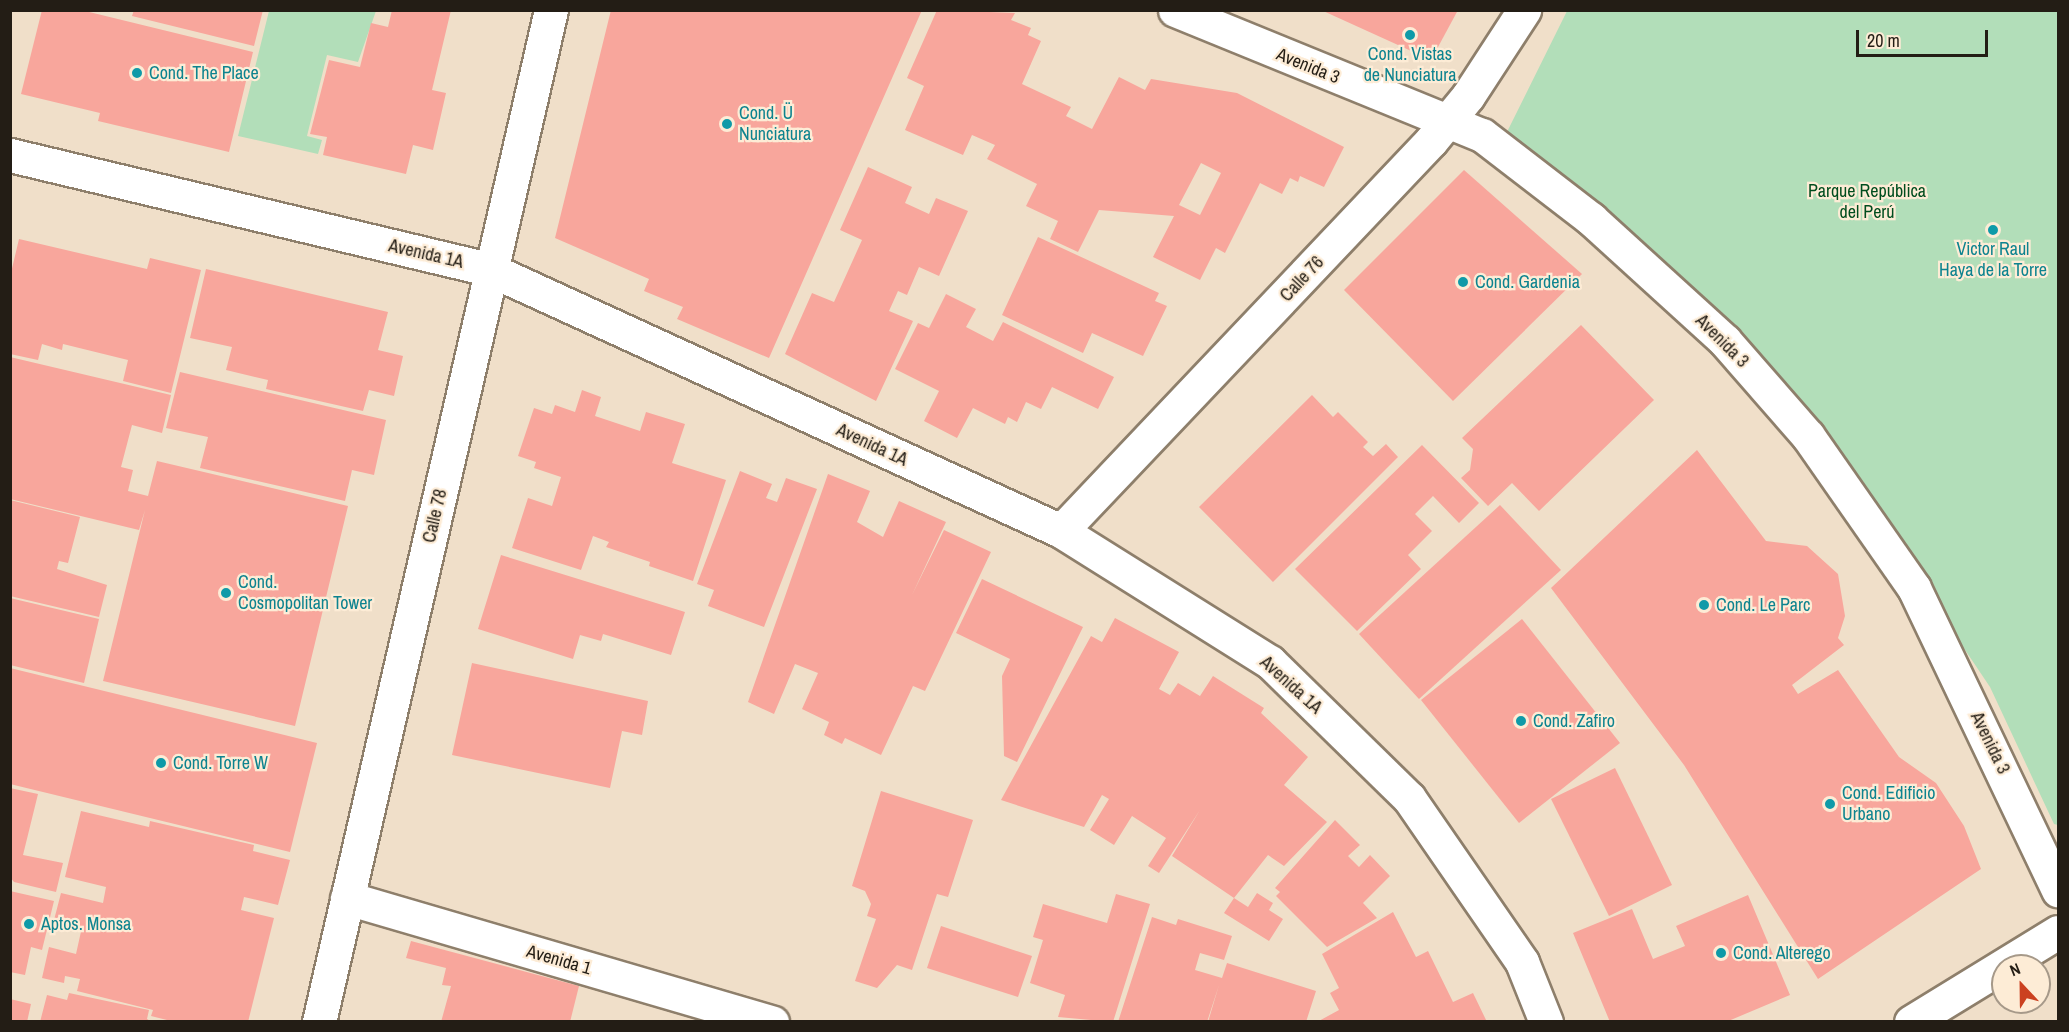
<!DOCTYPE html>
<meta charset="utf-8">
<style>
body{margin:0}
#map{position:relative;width:2069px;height:1032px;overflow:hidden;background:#f0dfc9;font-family:"Archivo Narrow",sans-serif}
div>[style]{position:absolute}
.green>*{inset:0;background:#b2deb9}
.building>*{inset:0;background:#f8a69c}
.roads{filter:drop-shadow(2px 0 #8e7f6b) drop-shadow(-2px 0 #8e7f6b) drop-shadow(0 2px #8e7f6b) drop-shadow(0 -2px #8e7f6b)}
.street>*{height:33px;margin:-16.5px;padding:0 16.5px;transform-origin:16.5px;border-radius:16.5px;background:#fff}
.dots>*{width:16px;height:16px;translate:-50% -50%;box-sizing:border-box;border:3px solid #fdecd6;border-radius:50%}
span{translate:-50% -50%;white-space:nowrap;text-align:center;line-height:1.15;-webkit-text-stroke:4.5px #fdecd6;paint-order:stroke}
.culture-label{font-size:18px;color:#0d838f}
.left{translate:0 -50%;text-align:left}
.street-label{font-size:18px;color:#231d15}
.park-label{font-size:18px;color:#004d1e}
.frame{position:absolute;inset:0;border:12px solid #231d15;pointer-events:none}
.north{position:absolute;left:1991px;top:954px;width:60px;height:60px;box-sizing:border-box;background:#fdecd6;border:2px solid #a69989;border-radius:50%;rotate:338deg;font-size:16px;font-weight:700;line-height:24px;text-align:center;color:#231d15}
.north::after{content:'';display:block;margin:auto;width:21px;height:27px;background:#cb4120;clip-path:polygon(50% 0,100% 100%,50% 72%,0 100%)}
.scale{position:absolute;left:1856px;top:30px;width:132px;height:27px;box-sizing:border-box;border:3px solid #231d15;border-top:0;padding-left:8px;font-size:18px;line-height:21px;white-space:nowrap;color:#231d15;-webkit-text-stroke:4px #fdecd6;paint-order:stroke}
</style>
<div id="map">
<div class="green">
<div style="clip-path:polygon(269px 11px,376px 11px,358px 62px,327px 55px,307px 136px,322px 140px,318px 154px,238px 136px)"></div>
<div style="clip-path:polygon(1567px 11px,2058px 11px,2058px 825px,2054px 824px,1990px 687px,1813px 424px,1504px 138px)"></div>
</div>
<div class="building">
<div style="clip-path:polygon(42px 10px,81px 10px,253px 52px,229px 152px,98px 121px,100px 113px,21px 94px)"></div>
<div style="clip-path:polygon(134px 10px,263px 10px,254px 46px,132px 16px)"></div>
<div style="clip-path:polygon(392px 10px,451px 10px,432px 90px,446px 93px,433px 150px,413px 145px,406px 174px,323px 155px,327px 137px,310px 134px,329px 60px,360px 67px,371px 23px,388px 27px)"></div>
<div style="clip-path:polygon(611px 10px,922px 10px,769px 358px,677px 319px,683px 307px,644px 291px,649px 279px,555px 238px)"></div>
<div style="clip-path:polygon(evenodd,937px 10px,1015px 13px,1011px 20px,1031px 28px,1028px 35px,1041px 41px,1022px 84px,1071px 107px,1066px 116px,1092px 129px,1119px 77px,1145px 90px,1151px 79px,1237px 93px,1344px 147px,1324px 187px,1300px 176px,1298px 182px,1290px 178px,1282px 194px,1260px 183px,1225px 253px,1216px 248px,1200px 280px,1153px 257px,1174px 216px,1099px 210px,1078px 252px,1050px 239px,1058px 221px,1026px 206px,1037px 184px,987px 159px,995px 145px,972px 135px,963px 155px,905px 130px,924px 86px,907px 78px,937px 10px,1201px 163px,1221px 173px,1200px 215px,1179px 205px,1201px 163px)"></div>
<div style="clip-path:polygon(1321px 10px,1458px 10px,1431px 60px)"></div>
<div style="clip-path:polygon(868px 167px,912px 187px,905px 203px,929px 214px,936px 198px,968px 211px,939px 276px,919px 267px,907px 295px,898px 291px,889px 311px,913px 321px,876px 401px,785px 354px,812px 293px,834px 302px,862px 240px,840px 230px)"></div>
<div style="clip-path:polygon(1464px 170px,1582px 274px,1453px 401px,1344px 290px)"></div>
<div style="clip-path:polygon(1038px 237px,1159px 293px,1155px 301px,1167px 306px,1143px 356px,1092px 333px,1083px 353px,1002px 315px)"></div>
<div style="clip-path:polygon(19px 239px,147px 269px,150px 258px,201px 270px,171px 393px,123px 381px,128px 360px,63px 344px,62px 350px,42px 344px,38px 360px,10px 354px,10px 277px)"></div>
<div style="clip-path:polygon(206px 269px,388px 312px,378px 350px,403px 356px,394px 396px,369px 390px,363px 411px,266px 389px,268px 380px,226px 370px,232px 347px,190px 338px)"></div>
<div style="clip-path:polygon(946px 294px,976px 309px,966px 327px,993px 341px,1003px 322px,1114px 377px,1098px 409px,1052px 387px,1041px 409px,1026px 402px,1017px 422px,1008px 417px,1005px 424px,973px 408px,957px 438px,924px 421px,939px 391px,895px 369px,918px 323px,929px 328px)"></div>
<div style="clip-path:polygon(1581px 325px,1654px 400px,1539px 511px,1512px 483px,1488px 506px,1461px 478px,1470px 470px,1473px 449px,1462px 438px)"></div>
<div style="clip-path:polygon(10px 357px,171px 395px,162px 433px,132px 425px,121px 467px,133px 470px,128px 491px,148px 496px,157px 461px,348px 506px,295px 726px,103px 681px,145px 510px,139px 530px,10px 499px)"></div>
<div style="clip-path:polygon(180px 372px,386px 420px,374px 475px,352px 470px,345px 501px,200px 468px,208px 437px,166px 428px)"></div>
<div style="clip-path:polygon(582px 390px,601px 397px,595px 416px,640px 431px,646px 412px,685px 424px,672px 463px,726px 480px,693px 581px,649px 566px,650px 562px,606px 547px,609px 542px,593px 536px,581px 570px,512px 548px,528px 498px,552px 506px,561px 477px,534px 468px,536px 462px,518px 456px,534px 408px,552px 414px,555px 405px,575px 412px)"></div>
<div style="clip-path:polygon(1312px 395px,1333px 417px,1338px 412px,1368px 442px,1363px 447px,1373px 456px,1386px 444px,1398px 457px,1273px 582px,1199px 507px)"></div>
<div style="clip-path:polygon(1422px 445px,1479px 503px,1459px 523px,1433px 496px,1415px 514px,1432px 531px,1408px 555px,1421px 569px,1357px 631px,1295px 569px)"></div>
<div style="clip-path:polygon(1697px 450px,1766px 541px,1807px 546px,1838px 574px,1845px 616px,1838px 638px,1844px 645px,1792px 685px,1798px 694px,1838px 670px,1899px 757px,1936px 783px,1964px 826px,1981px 869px,1818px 979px,1684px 765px,1551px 588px)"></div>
<div style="clip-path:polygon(740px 471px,772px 484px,766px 498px,777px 502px,786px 478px,817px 489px,764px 627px,708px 606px,714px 590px,697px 584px)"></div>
<div style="clip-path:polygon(828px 474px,870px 491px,857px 522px,883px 537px,899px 501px,946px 522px,912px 595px,944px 530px,991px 552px,925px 691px,913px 686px,881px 755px,845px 738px,842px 744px,824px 735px,829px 722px,802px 709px,818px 673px,795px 664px,774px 714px,748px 702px)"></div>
<div style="clip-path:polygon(10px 500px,80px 517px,68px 563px,59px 561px,57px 569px,107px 585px,99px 617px,10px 596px)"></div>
<div style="clip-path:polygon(1500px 505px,1561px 570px,1419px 699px,1359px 634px)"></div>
<div style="clip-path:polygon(501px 555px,685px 612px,671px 655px,603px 634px,601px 641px,580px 635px,573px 659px,478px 629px)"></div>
<div style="clip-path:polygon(982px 579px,1083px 627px,1017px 762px,1004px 756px,1002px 676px,1010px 659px,956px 633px)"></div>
<div style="clip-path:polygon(10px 598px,99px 619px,84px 683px,10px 665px)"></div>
<div style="clip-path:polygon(1115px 618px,1179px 652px,1159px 689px,1170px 695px,1178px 683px,1200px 696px,1213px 676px,1264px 708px,1261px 713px,1308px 757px,1284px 785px,1327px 822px,1284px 866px,1268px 855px,1234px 898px,1172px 856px,1200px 810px,1159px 873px,1148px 866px,1166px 838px,1132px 816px,1114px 845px,1090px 830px,1109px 799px,1102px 795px,1084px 827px,1001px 800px,1091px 636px,1102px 642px)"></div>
<div style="clip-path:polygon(1522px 619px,1620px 743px,1519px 823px,1421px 700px)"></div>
<div style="clip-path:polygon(472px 663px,648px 701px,642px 735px,622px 731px,610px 788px,452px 755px)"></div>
<div style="clip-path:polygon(10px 668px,317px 743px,290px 852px,10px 784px)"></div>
<div style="clip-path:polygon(1615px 768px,1672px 885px,1609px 916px,1551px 799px)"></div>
<div style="clip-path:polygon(10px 788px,38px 794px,23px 855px,63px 863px,56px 892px,14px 882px,10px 877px)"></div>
<div style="clip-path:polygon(881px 791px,973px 820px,948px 897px,937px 894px,912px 970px,897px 965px,877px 988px,855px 981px,876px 919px,867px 916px,871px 904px,865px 891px,852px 886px)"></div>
<div style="clip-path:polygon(81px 811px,149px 827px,150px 821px,254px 845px,253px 851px,290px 860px,278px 905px,244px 897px,241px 910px,274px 918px,248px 1022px,175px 1022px,151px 1016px,153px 1010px,77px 991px,80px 979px,65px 976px,64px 983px,42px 978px,49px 947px,76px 954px,82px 927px,54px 920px,61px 893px,103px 903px,106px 887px,65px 877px)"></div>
<div style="clip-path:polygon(1335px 820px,1360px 845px,1348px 856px,1359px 867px,1370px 855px,1390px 876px,1363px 903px,1377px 918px,1327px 947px,1276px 896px,1280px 892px,1275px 888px)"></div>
<div style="clip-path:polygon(10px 891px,54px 901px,42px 950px,31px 947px,25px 975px,10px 972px)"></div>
<div style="clip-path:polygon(1257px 893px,1273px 903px,1269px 910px,1283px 919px,1269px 941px,1224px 913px,1234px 898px,1248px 907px)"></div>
<div style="clip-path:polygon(1116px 894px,1150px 904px,1113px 1022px,1058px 1017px,1065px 995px,1030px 983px,1043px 940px,1033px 937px,1043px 904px,1107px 923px)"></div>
<div style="clip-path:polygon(1748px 895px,1790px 995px,1726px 1022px,1610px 1022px,1573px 933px,1632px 909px,1653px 959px,1685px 946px,1676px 926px)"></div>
<div style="clip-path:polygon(1393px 912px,1416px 957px,1428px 951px,1453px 1002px,1473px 993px,1487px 1022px,1317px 1022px,1339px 1010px,1330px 993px,1339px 988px,1322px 954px)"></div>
<div style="clip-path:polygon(1152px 917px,1176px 925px,1178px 919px,1232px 936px,1224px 960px,1200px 953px,1195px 970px,1222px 978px,1227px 963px,1316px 991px,1306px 1022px,1208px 1022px,1219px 985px,1207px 1022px,1118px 1022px)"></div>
<div style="clip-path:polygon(941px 926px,1032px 956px,1018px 997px,927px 968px)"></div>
<div style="clip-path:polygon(411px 941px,579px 986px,570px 1022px,441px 1022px,451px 986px,442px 985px,446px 968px,406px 958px)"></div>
<div style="clip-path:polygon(69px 993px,149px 1010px,147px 1019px,152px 1022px,40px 1022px,47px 995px,67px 1000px)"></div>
<div style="clip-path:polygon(10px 999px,31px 1004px,27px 1022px,10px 1022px)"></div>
</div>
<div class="roads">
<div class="street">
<div style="left:1175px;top:10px;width:331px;rotate:22.2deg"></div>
<div style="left:1482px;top:135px;width:138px;rotate:37.6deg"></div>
<div style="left:1591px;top:219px;width:181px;rotate:42.3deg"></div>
<div style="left:1725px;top:341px;width:126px;rotate:48.9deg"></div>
<div style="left:1808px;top:436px;width:185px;rotate:55.1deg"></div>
<div style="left:1914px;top:588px;width:335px;rotate:64.5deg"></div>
<div style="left:10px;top:155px;width:495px;rotate:13.4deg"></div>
<div style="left:491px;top:270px;width:627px;rotate:24.6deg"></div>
<div style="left:1061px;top:531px;width:247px;rotate:32.1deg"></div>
<div style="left:1270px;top:662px;width:194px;rotate:44.4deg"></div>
<div style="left:1409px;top:798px;width:199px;rotate:55.4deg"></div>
<div style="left:1522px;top:962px;width:65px;rotate:68.2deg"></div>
<div style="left:1061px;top:531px;width:538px;rotate:-46.51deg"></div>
<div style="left:1431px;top:141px;width:58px;rotate:-50.6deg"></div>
<div style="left:1468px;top:96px;width:103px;rotate:-56.9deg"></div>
<div style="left:347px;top:898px;width:443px;rotate:16.3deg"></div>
<div style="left:319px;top:1022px;width:1038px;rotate:-77.09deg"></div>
<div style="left:1911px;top:1022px;width:172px;rotate:-31.5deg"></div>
</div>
</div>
<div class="dots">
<div style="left:1410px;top:35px;background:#0f9aa8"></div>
<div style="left:137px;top:73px;background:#0f9aa8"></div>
<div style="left:727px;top:124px;background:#0f9aa8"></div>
<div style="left:1993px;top:230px;background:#0f9aa8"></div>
<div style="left:1463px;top:282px;background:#0f9aa8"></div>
<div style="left:226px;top:593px;background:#0f9aa8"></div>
<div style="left:1704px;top:605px;background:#0f9aa8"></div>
<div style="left:1521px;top:721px;background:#0f9aa8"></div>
<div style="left:161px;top:763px;background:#0f9aa8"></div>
<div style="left:1830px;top:804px;background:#0f9aa8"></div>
<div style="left:29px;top:924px;background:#0f9aa8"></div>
<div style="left:1721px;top:953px;background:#0f9aa8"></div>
</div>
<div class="culture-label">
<span style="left:1410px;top:65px">Cond. Vistas<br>de Nunciatura</span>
<span class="left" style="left:149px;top:73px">Cond. The Place</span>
<span class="left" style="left:739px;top:124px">Cond. Ü<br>Nunciatura</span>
<span style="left:1993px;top:260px">Victor Raul<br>Haya de la Torre</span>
<span class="left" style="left:1475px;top:282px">Cond. Gardenia</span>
<span class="left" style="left:238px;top:593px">Cond.<br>Cosmopolitan Tower</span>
<span class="left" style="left:1716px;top:605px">Cond. Le Parc</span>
<span class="left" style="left:1533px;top:721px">Cond. Zafiro</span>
<span class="left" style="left:173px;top:763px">Cond. Torre W</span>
<span class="left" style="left:1842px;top:804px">Cond. Edificio<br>Urbano</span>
<span class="left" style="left:41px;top:924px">Aptos. Monsa</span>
<span class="left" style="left:1733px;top:953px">Cond. Alterego</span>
</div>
<div class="street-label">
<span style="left:1308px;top:66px;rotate:22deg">Avenida 3</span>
<span style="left:426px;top:254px;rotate:13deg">Avenida 1A</span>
<span style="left:1302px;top:279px;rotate:-47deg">Calle 76</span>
<span style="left:1722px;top:341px;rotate:45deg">Avenida 3</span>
<span style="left:872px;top:445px;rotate:25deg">Avenida 1A</span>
<span style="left:435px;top:516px;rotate:-77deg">Calle 78</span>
<span style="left:1291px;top:685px;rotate:42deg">Avenida 1A</span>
<span style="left:1990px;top:743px;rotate:64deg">Avenida 3</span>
<span style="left:559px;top:960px;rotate:16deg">Avenida 1</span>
</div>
<div class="park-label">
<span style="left:1867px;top:202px">Parque República<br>del Perú</span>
</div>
<div class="frame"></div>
<div class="north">N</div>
<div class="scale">20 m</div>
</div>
